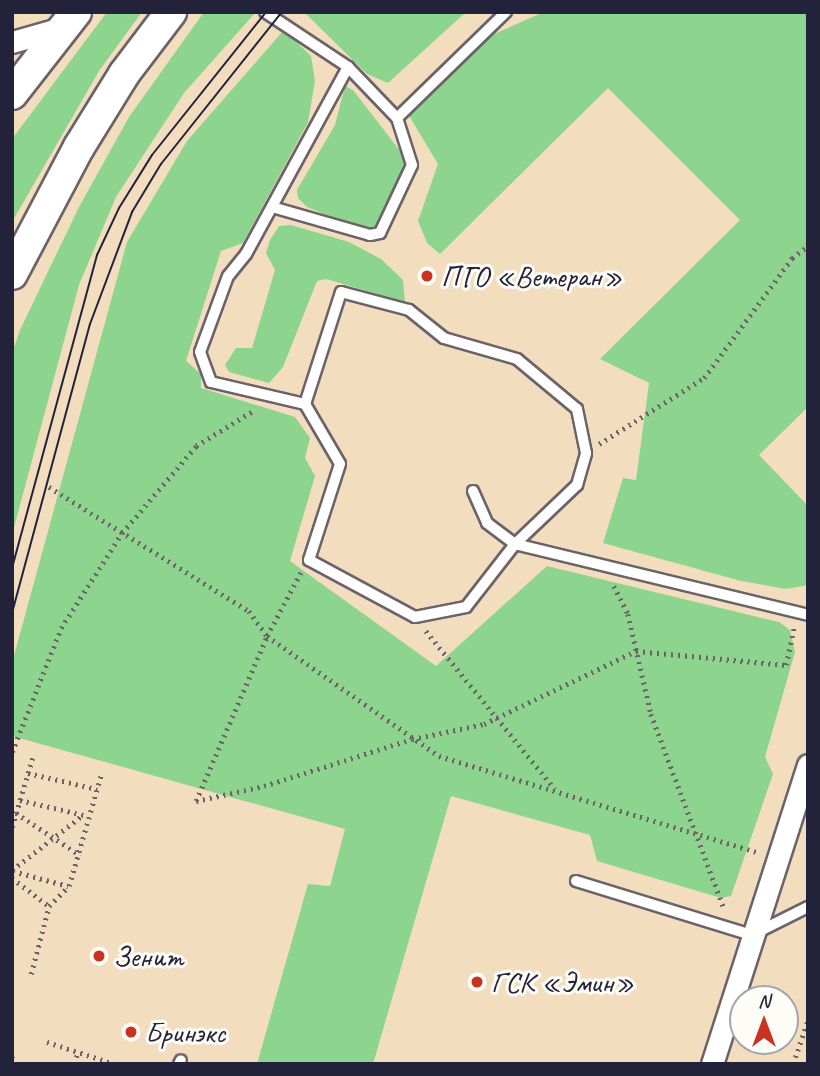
<!DOCTYPE html>
<meta charset="utf-8">
<style>
body{margin:0}
#map{position:relative;width:820px;height:1076px;overflow:hidden;background:#f3ddbf;font-family:Caveat,sans-serif}
div>[style]{position:absolute}
.green>*{inset:0;background:#8dd48f}
.path>*{height:4.5px;margin-top:-2.25px;transform-origin:0;background:repeating-linear-gradient(90deg,#6b6369 0 2px,transparent 0 7px)}
.roads{filter:drop-shadow(2px 0 #6b6369) drop-shadow(-2px 0 #6b6369) drop-shadow(0 2px #6b6369) drop-shadow(0 -2px #6b6369)}
.service>*{height:10px;margin:-5px;padding:0 5px;transform-origin:5px;border-radius:5px;background:#fff}
.minor>*{height:21px;margin:-10.5px;padding:0 10.5px;transform-origin:10.5px;border-radius:10.5px;background:#fff}
.secondary>*{height:30px;margin:-15px;padding:0 15px;transform-origin:15px;border-radius:15px;background:#fff}
.tram>*{height:2px;margin:-1px;padding:0 1px;transform-origin:1px;border-radius:1px;background:#22223b}
.dots>*{width:19px;height:19px;translate:-50% -50%;box-sizing:border-box;border:4px solid #fdfcf7;border-radius:50%}
span{translate:-50% -50%;white-space:nowrap;text-align:center;line-height:1.15;-webkit-text-stroke:6px #fdfcf7;paint-order:stroke}
.poi-label{font-size:30px;color:#22223b}
.left{translate:0 -50%;text-align:left}
.frame{position:absolute;inset:0;border:14px solid #22223b;pointer-events:none}
.north{position:absolute;left:729px;top:985px;width:70px;height:70px;box-sizing:border-box;background:#fdfcf7;border:2px solid #a5a5ac;border-radius:50%;rotate:0deg;font-size:19px;font-weight:700;line-height:28px;text-align:center;color:#22223b}
.north::after{content:'';display:block;margin:auto;width:24px;height:32px;background:#c8321e;clip-path:polygon(50% 0,100% 100%,50% 72%,0 100%)}
</style>
<div id="map">
<div class="green">
<div style="clip-path:polygon(107px 12px,142px 12px,99px 71px,12px 222px,12px 139px)"></div>
<div style="clip-path:polygon(204px 12px,255px 13px,184px 93px,116px 197px,79px 285px,12px 535px,12px 353px,20px 330px,79px 207px,129px 117px)"></div>
<div style="clip-path:polygon(466px 12px,388px 83px,367px 74px,305px 13px)"></div>
<div style="clip-path:polygon(544px 12px,808px 12px,808px 407px,759px 455px,808px 506px,808px 585px,786px 589px,741px 581px,603px 543px,623px 478px,636px 480px,649px 383px,600px 359px,740px 220px,608px 88px,440px 254px,427px 243px,418px 221px,438px 164px,408px 114px,494px 34px)"></div>
<div style="clip-path:polygon(284px 30px,311px 56px,315px 81px,308px 122px,243px 243px,221px 251px,186px 361px,201px 374px,201px 388px,295px 417px,310px 438px,305px 458px,315px 476px,290px 561px,436px 666px,547px 566px,779px 622px,790px 630px,795px 652px,765px 757px,773px 774px,731px 896px,721px 898px,597px 861px,590px 835px,451px 796px,373px 1064px,257px 1064px,308px 884px,330px 886px,345px 829px,12px 736px,12px 663px,127px 242px,187px 141px)"></div>
<div style="clip-path:polygon(345px 86px,353px 90px,404px 156px,404px 177px,377px 227px,361px 229px,307px 207px,298px 198px,297px 190px,335px 125px)"></div>
<div style="clip-path:polygon(291px 225px,349px 242px,381px 259px,403px 280px,405px 302px,326px 279px,317px 281px,283px 367px,269px 383px,229px 372px,225px 365px,236px 348px,252px 348px,275px 270px,266px 253px,270px 240px,279px 226px)"></div>
</div>
<div class="path">
<div style="left:599px;top:444px;width:124px;rotate:-32.2deg"></div>
<div style="left:704px;top:378px;width:149px;rotate:-53.7deg"></div>
<div style="left:792px;top:258px;width:20px;rotate:-37deg"></div>
<div style="left:49px;top:487px;width:235px;rotate:31.8deg"></div>
<div style="left:249px;top:611px;width:31px;rotate:54deg"></div>
<div style="left:267px;top:636px;width:210px;rotate:34.9deg"></div>
<div style="left:439px;top:756px;width:335px;rotate:16.8deg"></div>
<div style="left:614px;top:586px;width:31px;rotate:63deg"></div>
<div style="left:628px;top:614px;width:103px;rotate:77deg"></div>
<div style="left:651px;top:714px;width:207px;rotate:69.4deg"></div>
<div style="left:426px;top:631px;width:204px;rotate:50.8deg"></div>
<div style="left:12px;top:752px;width:133px;rotate:-68.4deg"></div>
<div style="left:61px;top:628px;width:113px;rotate:-57.3deg"></div>
<div style="left:122px;top:533px;width:114px;rotate:-49.6deg"></div>
<div style="left:196px;top:446px;width:70px;rotate:-31.7deg"></div>
<div style="left:28px;top:773px;width:71px;rotate:13.1deg"></div>
<div style="left:20px;top:800px;width:66px;rotate:13.2deg"></div>
<div style="left:196px;top:801px;width:70px;rotate:-12.4deg"></div>
<div style="left:264px;top:786px;width:155px;rotate:-17.6deg"></div>
<div style="left:412px;top:739px;width:74px;rotate:-11.8deg"></div>
<div style="left:484px;top:724px;width:169px;rotate:-25.7deg"></div>
<div style="left:636px;top:651px;width:151px;rotate:5.3deg"></div>
<div style="left:786px;top:665px;width:39px;rotate:-78deg"></div>
<div style="left:196px;top:801px;width:180px;rotate:-66.7deg"></div>
<div style="left:267px;top:636px;width:72px;rotate:-62deg"></div>
<div style="left:16px;top:813px;width:77px;rotate:33.3deg"></div>
<div style="left:12px;top:827px;width:74px;rotate:-73.5deg"></div>
<div style="left:12px;top:870px;width:90px;rotate:-37.8deg"></div>
<div style="left:13px;top:871px;width:57px;rotate:15.3deg"></div>
<div style="left:12px;top:878px;width:46px;rotate:37.1deg"></div>
<div style="left:31px;top:974px;width:70px;rotate:-75.2deg"></div>
<div style="left:49px;top:906px;width:28px;rotate:-45deg"></div>
<div style="left:69px;top:886px;width:116px;rotate:-73.9deg"></div>
<div style="left:47px;top:1042px;width:71px;rotate:17.9deg"></div>
<div style="left:12px;top:1057px;width:9px;rotate:54deg"></div>
<div style="left:74px;top:1064px;width:13px;rotate:-72deg"></div>
<div style="left:793px;top:1064px;width:46px;rotate:-71.2deg"></div>
</div>
<div class="roads">
<div class="service">
<div style="left:265px;top:12px;width:100px;rotate:33.5deg"></div>
<div style="left:348px;top:67px;width:213px;rotate:118.6deg"></div>
<div style="left:246px;top:254px;width:28px;rotate:129deg"></div>
<div style="left:228px;top:276px;width:81px;rotate:110.2deg"></div>
<div style="left:200px;top:352px;width:32px;rotate:70deg"></div>
<div style="left:211px;top:382px;width:97px;rotate:13.2deg"></div>
<div style="left:305px;top:404px;width:69px;rotate:59.7deg"></div>
<div style="left:340px;top:464px;width:101px;rotate:107.9deg"></div>
<div style="left:309px;top:560px;width:120px;rotate:28.3deg"></div>
<div style="left:415px;top:617px;width:52px;rotate:-11.1deg"></div>
<div style="left:466px;top:607px;width:80px;rotate:-52.1deg"></div>
<div style="left:515px;top:544px;width:86px;rotate:-43.6deg"></div>
<div style="left:577px;top:485px;width:33px;rotate:-74deg"></div>
<div style="left:586px;top:453px;width:45px;rotate:-101.6deg"></div>
<div style="left:577px;top:409px;width:78px;rotate:-140.2deg"></div>
<div style="left:517px;top:359px;width:76px;rotate:-164deg"></div>
<div style="left:444px;top:338px;width:45px;rotate:-141.3deg"></div>
<div style="left:409px;top:310px;width:70px;rotate:-165.2deg"></div>
<div style="left:341px;top:292px;width:118px;rotate:107.8deg"></div>
<div style="left:348px;top:67px;width:71px;rotate:46.1deg"></div>
<div style="left:397px;top:118px;width:152px;rotate:-44.2deg"></div>
<div style="left:272px;top:207px;width:102px;rotate:15.9deg"></div>
<div style="left:370px;top:235px;width:10px;rotate:-11deg"></div>
<div style="left:380px;top:233px;width:75px;rotate:-64.8deg"></div>
<div style="left:412px;top:165px;width:49px;rotate:-107.7deg"></div>
<div style="left:473px;top:491px;width:35px;rotate:66deg"></div>
<div style="left:487px;top:523px;width:35px;rotate:37deg"></div>
<div style="left:515px;top:544px;width:301px;rotate:13.6deg"></div>
<div style="left:576px;top:881px;width:184px;rotate:17.1deg"></div>
<div style="left:752px;top:935px;width:63px;rotate:-26.6deg"></div>
<div style="left:179px;top:1064px;width:4px;rotate:-63deg"></div>
</div>
<div class="minor">
<div style="left:12px;top:42px;width:51px;rotate:-15.9deg"></div>
<div style="left:712px;top:1064px;width:314px;rotate:-72.2deg"></div>
</div>
<div class="secondary">
<div style="left:12px;top:94px;width:104px;rotate:-52deg"></div>
<div style="left:12px;top:274px;width:144px;rotate:-62.2deg"></div>
<div style="left:79px;top:147px;width:86px;rotate:-58.3deg"></div>
<div style="left:124px;top:74px;width:78px;rotate:-52.8deg"></div>
</div>
</div>
<div class="tram">
<div style="left:12px;top:568px;width:324px;rotate:-74.8deg"></div>
<div style="left:97px;top:255px;width:52px;rotate:-64.9deg"></div>
<div style="left:119px;top:208px;width:62px;rotate:-58.1deg"></div>
<div style="left:152px;top:155px;width:183px;rotate:-51.4deg"></div>
<div style="left:12px;top:613px;width:299px;rotate:-74.9deg"></div>
<div style="left:90px;top:324px;width:120px;rotate:-69.4deg"></div>
<div style="left:132px;top:212px;width:56px;rotate:-58.9deg"></div>
<div style="left:161px;top:164px;width:194px;rotate:-51.5deg"></div>
</div>
<div class="dots">
<div style="left:427px;top:276px;background:#c8321e"></div>
<div style="left:99px;top:956px;background:#c8321e"></div>
<div style="left:477px;top:982px;background:#c8321e"></div>
<div style="left:131px;top:1032px;background:#c8321e"></div>
</div>
<div class="poi-label">
<span class="left" style="left:441px;top:276px">ПГО «Ветеран»</span>
<span class="left" style="left:113px;top:956px">Зенит</span>
<span class="left" style="left:491px;top:982px">ГСК «Эмин»</span>
<span class="left" style="left:145px;top:1032px">Бринэкс</span>
</div>
<div class="frame"></div>
<div class="north">N</div>
</div>
